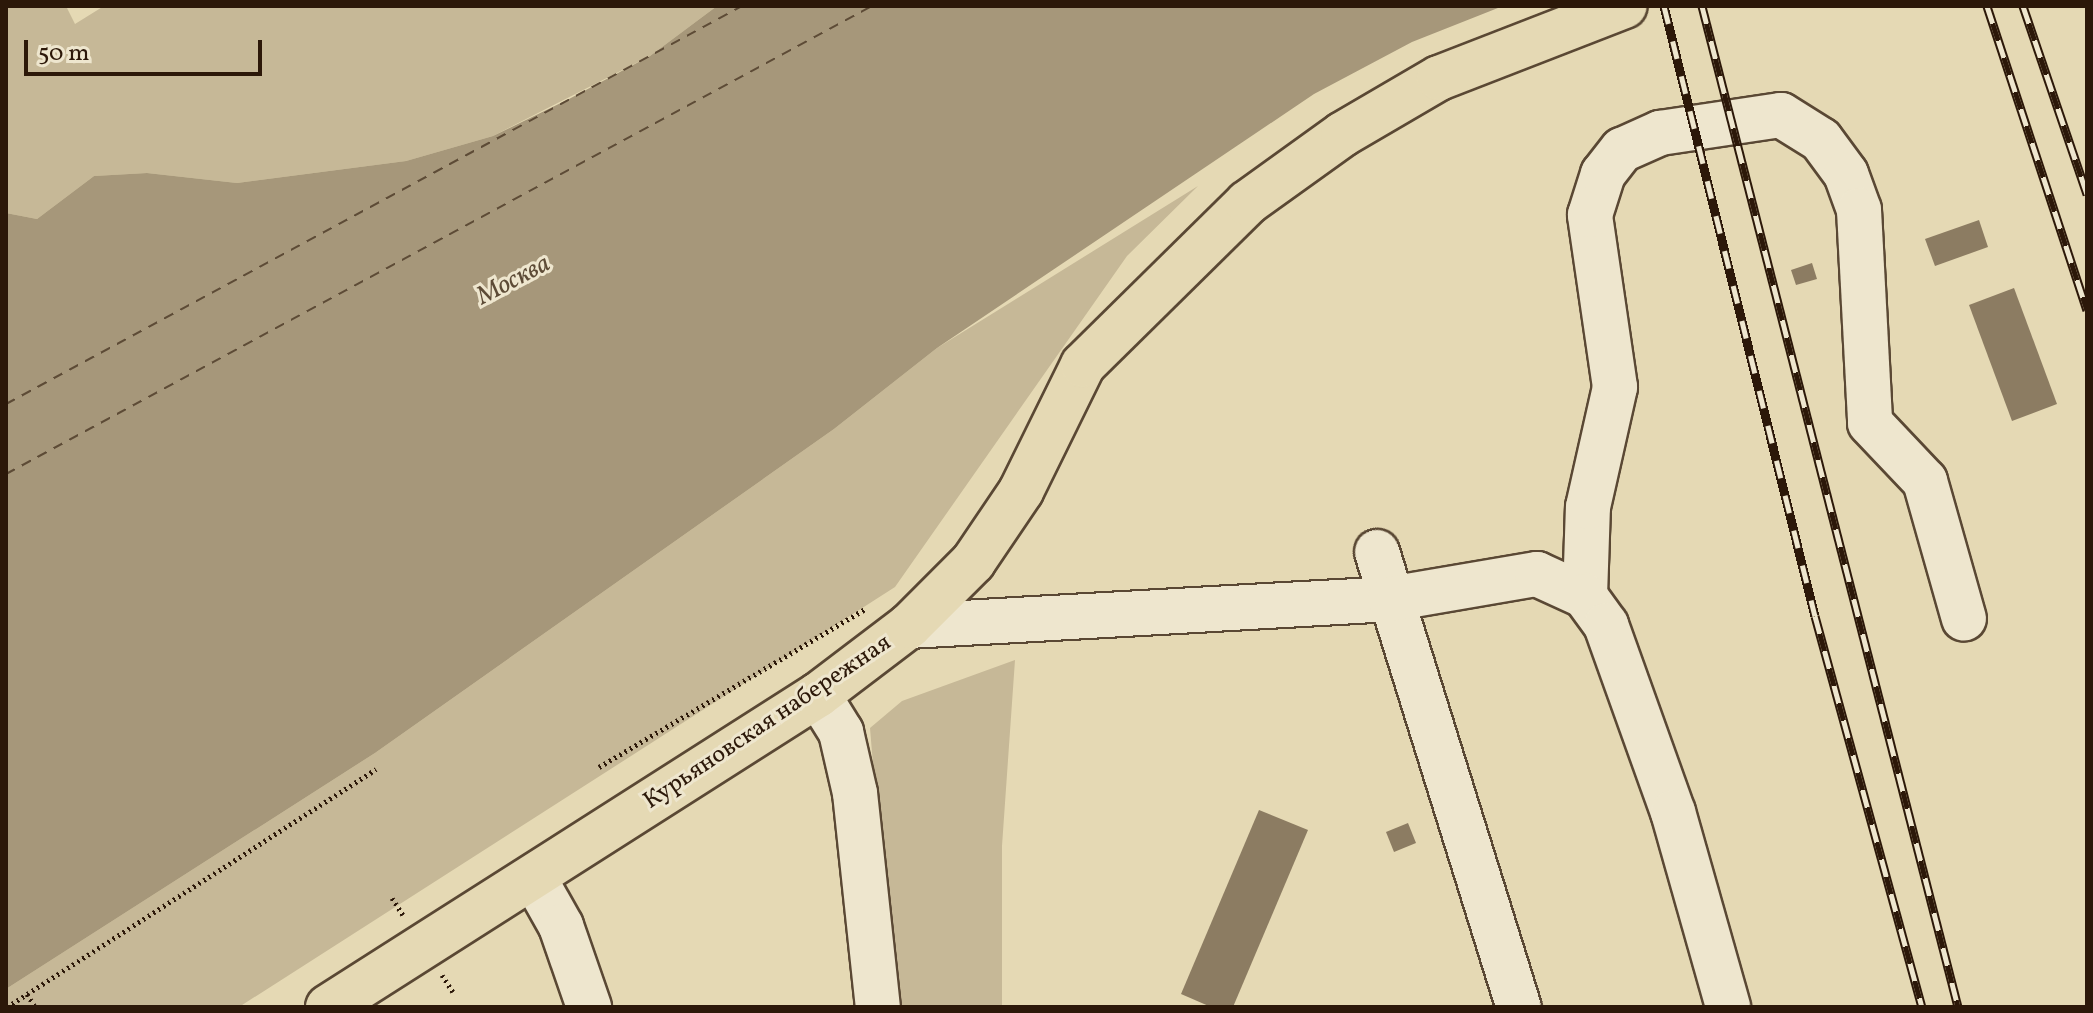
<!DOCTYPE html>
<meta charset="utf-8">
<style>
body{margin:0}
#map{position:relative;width:2093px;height:1013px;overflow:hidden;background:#e5d9b4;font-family:Vollkorn,serif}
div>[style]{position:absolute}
.green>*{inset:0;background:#c6b897}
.water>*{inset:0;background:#a6977a}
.ferry>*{height:2px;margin-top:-1px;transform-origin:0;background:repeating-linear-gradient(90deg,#5d4b36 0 10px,transparent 0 18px)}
.building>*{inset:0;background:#8c7c62}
.path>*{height:5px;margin-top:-2.5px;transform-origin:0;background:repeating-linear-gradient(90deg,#2c1809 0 2px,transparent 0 6px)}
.roads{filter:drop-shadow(2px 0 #5a4834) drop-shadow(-2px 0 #5a4834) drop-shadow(0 2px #5a4834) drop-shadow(0 -2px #5a4834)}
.minor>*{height:44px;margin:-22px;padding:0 22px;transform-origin:22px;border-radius:22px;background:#eee6ce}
.major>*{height:44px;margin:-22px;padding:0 22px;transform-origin:22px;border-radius:22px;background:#e5d9b4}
.rail>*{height:9px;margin-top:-4.5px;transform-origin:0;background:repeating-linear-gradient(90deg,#eee6ce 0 18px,#2c1809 0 36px);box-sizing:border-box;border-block:2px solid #2c1809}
span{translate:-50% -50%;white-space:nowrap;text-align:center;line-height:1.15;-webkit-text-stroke:6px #eee6ce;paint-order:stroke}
.street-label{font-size:24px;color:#2c1809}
.water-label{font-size:26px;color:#5d4b36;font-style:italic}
.frame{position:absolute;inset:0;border:8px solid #2c1809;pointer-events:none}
.scale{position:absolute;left:24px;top:40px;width:238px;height:36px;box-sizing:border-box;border:4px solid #2c1809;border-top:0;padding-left:10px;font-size:24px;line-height:28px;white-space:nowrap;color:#2c1809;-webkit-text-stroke:6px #eee6ce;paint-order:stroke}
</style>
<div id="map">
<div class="green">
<div style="clip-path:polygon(6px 6px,66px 6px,75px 24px,104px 6px,717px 6px,650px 56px,493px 136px,406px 161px,237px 183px,147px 173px,94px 176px,37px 219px,6px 213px)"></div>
<div style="clip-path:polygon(1198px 186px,1127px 256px,895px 587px,239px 1007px,6px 1007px,6px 989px,375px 753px,834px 429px,937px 348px)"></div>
<div style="clip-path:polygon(1015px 660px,1002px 846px,1002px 1007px,893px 1007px,870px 728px,902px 701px)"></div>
</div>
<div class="water">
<div style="clip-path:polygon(717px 6px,1503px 6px,1412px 42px,1314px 94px,937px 348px,834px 429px,375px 753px,6px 989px,6px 213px,37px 219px,94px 176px,147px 173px,237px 183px,406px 161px,493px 136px,569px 99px,650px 56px)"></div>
</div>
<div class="ferry">
<div style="left:6px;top:404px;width:837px;rotate:-28.4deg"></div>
<div style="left:6px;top:474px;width:984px;rotate:-28.39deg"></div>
</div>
<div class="building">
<div style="clip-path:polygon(1979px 220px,1988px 247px,1935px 266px,1925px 239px)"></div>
<div style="clip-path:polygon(1812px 263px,1817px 279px,1796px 285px,1791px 270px)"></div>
<div style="clip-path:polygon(2014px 288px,2057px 404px,2012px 421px,1969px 305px)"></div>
<div style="clip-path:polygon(1259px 810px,1308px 830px,1233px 1007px,1211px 1007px,1181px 994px)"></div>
<div style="clip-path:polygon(1408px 823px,1416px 843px,1394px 852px,1386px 832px)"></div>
</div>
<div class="path">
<div style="left:599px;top:767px;width:309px;rotate:-30.7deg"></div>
<div style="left:392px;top:898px;width:20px;rotate:57deg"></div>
<div style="left:442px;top:975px;width:20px;rotate:57deg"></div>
<div style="left:27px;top:994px;width:15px;rotate:58deg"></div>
<div style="left:7px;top:1007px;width:439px;rotate:-32.8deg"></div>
</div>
<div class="roads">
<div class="minor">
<div style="left:1377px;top:552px;width:477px;rotate:72.7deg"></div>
<div style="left:1585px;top:596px;width:89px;rotate:-88.1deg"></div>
<div style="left:1588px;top:507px;width:123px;rotate:-77.3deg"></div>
<div style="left:1615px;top:387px;width:174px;rotate:-98.3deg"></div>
<div style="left:1590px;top:215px;width:43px;rotate:-72.4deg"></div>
<div style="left:1603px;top:174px;width:31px;rotate:-52deg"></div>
<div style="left:1622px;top:150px;width:42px;rotate:-24.1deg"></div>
<div style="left:1660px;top:133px;width:122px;rotate:-8.5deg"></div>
<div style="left:1781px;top:115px;width:47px;rotate:32deg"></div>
<div style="left:1821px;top:140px;width:42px;rotate:53.7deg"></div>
<div style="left:1846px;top:174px;width:38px;rotate:70deg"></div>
<div style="left:1859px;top:210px;width:213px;rotate:87deg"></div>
<div style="left:1870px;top:423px;width:80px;rotate:46.5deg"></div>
<div style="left:1925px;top:481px;width:143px;rotate:74.2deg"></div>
<div style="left:909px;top:626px;width:482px;rotate:-3.2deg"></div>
<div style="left:1390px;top:599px;width:149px;rotate:-9.7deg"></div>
<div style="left:1537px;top:574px;width:53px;rotate:24.6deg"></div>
<div style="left:1585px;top:596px;width:36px;rotate:54deg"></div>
<div style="left:1606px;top:625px;width:199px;rotate:70.3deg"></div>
<div style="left:1673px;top:812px;width:203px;rotate:74.2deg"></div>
<div style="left:818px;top:695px;width:44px;rotate:58.1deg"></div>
<div style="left:841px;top:732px;width:63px;rotate:77.1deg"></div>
<div style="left:855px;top:793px;width:215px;rotate:83.9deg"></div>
<div style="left:534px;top:878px;width:55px;rotate:60.6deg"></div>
<div style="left:561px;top:926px;width:86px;rotate:70.9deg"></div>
</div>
<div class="major">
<div style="left:328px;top:1007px;width:581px;rotate:-32.49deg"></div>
<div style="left:818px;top:695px;width:114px;rotate:-37.2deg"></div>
<div style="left:909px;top:626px;width:91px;rotate:-45deg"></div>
<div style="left:973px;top:562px;width:86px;rotate:-55.9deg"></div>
<div style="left:1021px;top:491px;width:140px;rotate:-63.8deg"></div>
<div style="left:1083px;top:365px;width:231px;rotate:-44.6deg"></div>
<div style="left:1247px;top:203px;width:118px;rotate:-35.7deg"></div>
<div style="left:1343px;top:134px;width:111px;rotate:-30.3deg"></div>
<div style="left:1439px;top:78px;width:199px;rotate:-21.2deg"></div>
</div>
</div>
<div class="rail">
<div style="left:1664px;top:6px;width:628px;rotate:76.1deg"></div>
<div style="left:1815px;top:616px;width:405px;rotate:74.7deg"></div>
<div style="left:1702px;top:6px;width:1033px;rotate:75.65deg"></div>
<div style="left:1987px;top:6px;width:320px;rotate:71.8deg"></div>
<div style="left:2023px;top:6px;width:199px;rotate:71.2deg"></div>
</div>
<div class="street-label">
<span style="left:768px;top:723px;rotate:-34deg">Курьяновская набережная</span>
</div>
<div class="water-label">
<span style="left:514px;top:281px;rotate:-28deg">Москва</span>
</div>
<div class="frame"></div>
<div class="scale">50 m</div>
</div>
